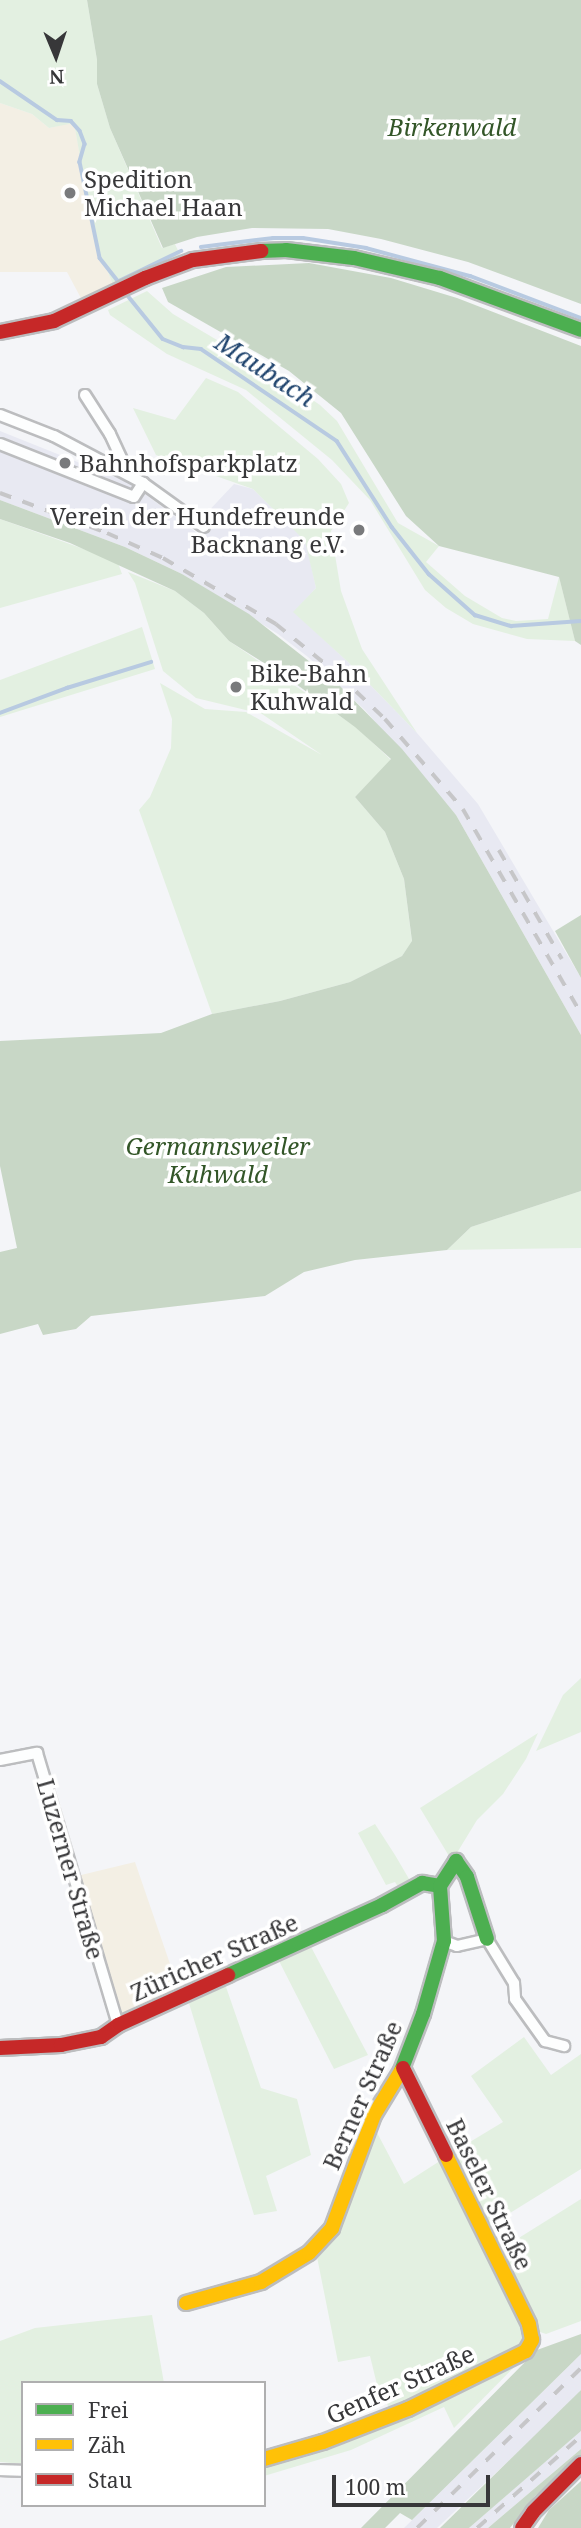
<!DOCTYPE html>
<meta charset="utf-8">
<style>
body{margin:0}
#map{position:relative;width:581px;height:2528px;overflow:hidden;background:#f4f5f8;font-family:"Noto Serif",serif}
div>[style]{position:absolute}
.commercial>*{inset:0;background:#f3efe4}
.built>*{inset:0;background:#e8e9f2}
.green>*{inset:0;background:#e3f0e1}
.forest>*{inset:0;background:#c8d7c6}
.stream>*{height:3.5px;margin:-1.75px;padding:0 1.75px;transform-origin:1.75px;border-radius:1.75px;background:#b8cae1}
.roads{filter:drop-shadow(2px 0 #bcbdbf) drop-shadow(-2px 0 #bcbdbf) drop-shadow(0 2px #bcbdbf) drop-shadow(0 -2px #bcbdbf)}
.street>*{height:10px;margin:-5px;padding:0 5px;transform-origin:5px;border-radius:5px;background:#fdfefe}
.fast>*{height:14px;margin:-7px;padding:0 7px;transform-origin:7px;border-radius:7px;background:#4caf50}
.slow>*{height:14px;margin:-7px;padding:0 7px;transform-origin:7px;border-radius:7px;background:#ffc107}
.jam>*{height:14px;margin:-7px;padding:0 7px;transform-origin:7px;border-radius:7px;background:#c62828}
.rail>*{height:3.5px;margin-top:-1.75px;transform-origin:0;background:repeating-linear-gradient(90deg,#c6c6c8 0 12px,transparent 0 24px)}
.dots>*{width:19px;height:19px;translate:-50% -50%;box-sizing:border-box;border:4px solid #fff;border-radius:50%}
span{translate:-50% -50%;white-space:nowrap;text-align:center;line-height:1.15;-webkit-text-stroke:7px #fff;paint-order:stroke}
.park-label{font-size:24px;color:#335628;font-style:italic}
.poi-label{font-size:24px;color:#373739}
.left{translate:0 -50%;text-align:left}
.right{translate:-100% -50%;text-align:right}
.street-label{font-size:24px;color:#373739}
.water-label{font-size:26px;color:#20446e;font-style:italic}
.legend{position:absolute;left:21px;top:2381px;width:245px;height:126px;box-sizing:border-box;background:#fff;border:2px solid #afafb0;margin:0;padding:9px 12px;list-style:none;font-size:21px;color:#373739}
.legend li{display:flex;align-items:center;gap:14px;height:35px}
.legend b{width:35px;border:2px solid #afafb0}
.north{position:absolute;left:21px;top:21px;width:70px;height:70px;-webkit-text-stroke:5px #fff;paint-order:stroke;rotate:178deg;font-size:19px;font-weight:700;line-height:28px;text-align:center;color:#373739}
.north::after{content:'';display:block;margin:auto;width:24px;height:32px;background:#373739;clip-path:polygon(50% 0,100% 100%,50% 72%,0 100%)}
.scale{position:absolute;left:332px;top:2475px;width:158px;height:32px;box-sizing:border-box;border:4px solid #373739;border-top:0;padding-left:9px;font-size:21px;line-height:24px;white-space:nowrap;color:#373739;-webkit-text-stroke:5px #fff;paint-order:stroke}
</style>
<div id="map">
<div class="commercial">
<div style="clip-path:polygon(0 103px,32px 114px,49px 128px,74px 122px,95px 241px,114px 287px,83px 302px,67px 272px,0 272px)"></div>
<div style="clip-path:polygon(135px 1862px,180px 1993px,122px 2016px,111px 1996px,77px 1876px)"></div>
</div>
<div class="built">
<div style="clip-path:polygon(0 431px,130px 483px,205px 539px,202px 518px,234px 484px,253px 489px,306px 541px,316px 588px,294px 612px,348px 662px,417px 733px,478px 804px,581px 978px,581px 1035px,456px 815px,365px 710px,308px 657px,278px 634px,182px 574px,125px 547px,0 500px)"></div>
<div style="clip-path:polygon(581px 2354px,581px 2390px,550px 2422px,437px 2528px,404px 2528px)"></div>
<div style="clip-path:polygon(581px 2431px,581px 2449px,488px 2528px,469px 2528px)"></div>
</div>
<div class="green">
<div style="clip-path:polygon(0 0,87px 0,97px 60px,97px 84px,110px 128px,162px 248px,175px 244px,180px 255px,114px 287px,95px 241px,74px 123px,49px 128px,32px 114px,0 103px)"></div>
<div style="clip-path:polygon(147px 291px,173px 314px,273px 373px,320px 405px,337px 421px,398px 523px,439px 546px,426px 562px,465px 596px,502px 618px,516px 621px,548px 619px,559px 577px,575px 641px,527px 639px,473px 624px,446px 608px,425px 590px,370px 500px,332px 460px,246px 390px,167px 354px,110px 315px,108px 310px)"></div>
<div style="clip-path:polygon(206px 378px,238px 392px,318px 459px,341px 484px,349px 503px,331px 531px,341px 591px,362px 649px,417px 733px,348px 662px,293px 612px,316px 588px,305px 541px,253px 489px,156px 455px,133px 408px,175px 420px)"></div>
<div style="clip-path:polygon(0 519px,106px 557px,118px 563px,122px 574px,0 608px)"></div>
<div style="clip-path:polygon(128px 572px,175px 591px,204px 613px,229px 641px,356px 727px,391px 760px,355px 797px,385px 832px,404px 879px,412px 942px,402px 956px,350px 982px,280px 1001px,212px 1014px,139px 810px,150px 797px,171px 748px,172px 719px,160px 683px,205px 709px,246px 712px,322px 755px,262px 714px,196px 698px,163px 671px,135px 583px)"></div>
<div style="clip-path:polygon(142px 627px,155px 669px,0 717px,0 680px)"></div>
<div style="clip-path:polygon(581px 1191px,581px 1248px,447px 1250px,471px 1227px)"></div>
<div style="clip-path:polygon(581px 1678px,581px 1732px,536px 1751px,563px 1695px)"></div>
<div style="clip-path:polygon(538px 1733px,526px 1759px,503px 1794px,477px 1820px,452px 1861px,420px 1808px)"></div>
<div style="clip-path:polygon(375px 1824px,395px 1855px,412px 1884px,400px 1890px,395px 1882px,386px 1885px,358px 1833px)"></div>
<div style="clip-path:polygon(309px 1943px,368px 2055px,334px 2069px,277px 1957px)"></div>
<div style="clip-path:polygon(225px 1984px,261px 2088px,297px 2099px,311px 2155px,266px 2176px,277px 2211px,254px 2215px,188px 2000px)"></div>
<div style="clip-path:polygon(524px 2037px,551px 2075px,581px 2054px,581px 2169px,486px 2228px,450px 2154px,503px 2122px,471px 2076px)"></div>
<div style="clip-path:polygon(373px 2125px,404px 2184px,443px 2159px,526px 2327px,524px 2340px,514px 2351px,390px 2411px,384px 2396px,380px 2397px,370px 2356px,338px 2362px,316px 2252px)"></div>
<div style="clip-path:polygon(581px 2199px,581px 2321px,546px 2334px,537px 2331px,498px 2251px)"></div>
<div style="clip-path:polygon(152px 2315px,164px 2383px,23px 2383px,23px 2464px,0 2462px,0 2341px,35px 2328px)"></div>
<div style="clip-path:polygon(522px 2359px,454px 2428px,444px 2407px,351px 2450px,264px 2476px,264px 2465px)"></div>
</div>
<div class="forest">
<div style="clip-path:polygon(87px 0,581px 0,581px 304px,468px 262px,381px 239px,328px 229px,252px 228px,197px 237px,163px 248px,110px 128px,97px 84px,97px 60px)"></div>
<div style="clip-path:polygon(309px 263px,391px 278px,457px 298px,581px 346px,581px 645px,575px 641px,559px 577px,439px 546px,406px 516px,341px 413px,289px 371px,168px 302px,162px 288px,226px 267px)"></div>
<div style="clip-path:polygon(0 500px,125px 547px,182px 574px,249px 614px,338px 684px,402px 749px,456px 815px,581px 1035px,581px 1191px,471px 1227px,447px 1250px,355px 1260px,304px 1272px,265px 1296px,91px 1316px,76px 1329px,43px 1335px,38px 1324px,0 1334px,0 1252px,17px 1248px,0 1166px,0 1041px,161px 1033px,212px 1014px,280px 1001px,350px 982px,402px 956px,412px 941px,404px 879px,385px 832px,355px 797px,391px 759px,355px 727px,285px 676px,229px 641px,204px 613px,175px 591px,70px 543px,0 519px)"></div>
<div style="clip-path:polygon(581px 915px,581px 978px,555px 931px)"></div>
<div style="clip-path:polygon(581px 2334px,581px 2354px,412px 2520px,400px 2513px,385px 2528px,361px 2528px,537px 2350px)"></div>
<div style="clip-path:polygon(581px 2390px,581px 2431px,469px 2528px,440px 2528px)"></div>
<div style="clip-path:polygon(581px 2449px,581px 2457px,535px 2496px,510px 2528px,488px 2528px)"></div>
<div style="clip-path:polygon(581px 2481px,581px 2528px,538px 2528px,549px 2510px)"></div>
</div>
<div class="stream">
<div style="left:0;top:81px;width:69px;rotate:34.4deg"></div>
<div style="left:57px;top:120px;width:14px;rotate:4deg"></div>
<div style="left:71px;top:121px;width:13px;rotate:48deg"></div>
<div style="left:80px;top:131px;width:14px;rotate:69deg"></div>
<div style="left:85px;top:144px;width:19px;rotate:106deg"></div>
<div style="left:80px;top:162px;width:98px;rotate:78.2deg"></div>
<div style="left:100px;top:258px;width:34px;rotate:52deg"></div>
<div style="left:201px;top:247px;width:73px;rotate:-7.1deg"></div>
<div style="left:273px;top:238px;width:30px"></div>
<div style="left:303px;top:238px;width:64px;rotate:9deg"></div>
<div style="left:366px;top:248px;width:108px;rotate:15.1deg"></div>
<div style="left:470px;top:276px;width:119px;rotate:20.7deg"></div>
<div style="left:119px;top:281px;width:69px;rotate:-25.8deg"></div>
<div style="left:125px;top:292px;width:60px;rotate:51deg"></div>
<div style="left:163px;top:339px;width:22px;rotate:22deg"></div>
<div style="left:183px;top:347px;width:18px;rotate:6deg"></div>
<div style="left:201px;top:349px;width:164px;rotate:34.1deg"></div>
<div style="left:337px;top:441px;width:102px;rotate:57.4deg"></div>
<div style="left:392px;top:527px;width:60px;rotate:51.8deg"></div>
<div style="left:429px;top:574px;width:62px;rotate:41.7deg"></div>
<div style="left:475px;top:615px;width:38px;rotate:17deg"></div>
<div style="left:511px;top:626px;width:70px;rotate:-4.1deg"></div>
<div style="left:0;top:713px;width:72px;rotate:-20.5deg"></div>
<div style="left:67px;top:688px;width:88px;rotate:-17.2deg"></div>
</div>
<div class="roads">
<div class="street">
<div style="left:85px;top:395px;width:46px;rotate:57.3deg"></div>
<div style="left:110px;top:434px;width:45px;rotate:65.1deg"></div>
<div style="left:0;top:415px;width:58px;rotate:21.3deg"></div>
<div style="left:54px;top:436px;width:101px;rotate:27.8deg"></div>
<div style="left:0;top:444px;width:144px;rotate:21.6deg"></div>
<div style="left:134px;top:497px;width:17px;rotate:-57deg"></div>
<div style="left:143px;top:483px;width:75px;rotate:35.8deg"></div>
<div style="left:0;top:1760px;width:38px;rotate:-11deg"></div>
<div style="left:37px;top:1753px;width:284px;rotate:73.4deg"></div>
<div style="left:444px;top:1941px;width:14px;rotate:21deg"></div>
<div style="left:457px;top:1946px;width:31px;rotate:-13deg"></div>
<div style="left:487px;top:1939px;width:52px;rotate:58.5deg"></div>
<div style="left:514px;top:1983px;width:16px;rotate:86deg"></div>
<div style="left:515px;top:1999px;width:52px;rotate:54.5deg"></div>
<div style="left:545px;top:2041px;width:20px;rotate:15deg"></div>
<div style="left:0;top:2470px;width:23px;rotate:2deg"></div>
</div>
<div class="fast">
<div style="left:261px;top:251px;width:25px;rotate:-2deg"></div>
<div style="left:286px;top:250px;width:68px;rotate:6.7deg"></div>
<div style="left:354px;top:258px;width:88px;rotate:13.1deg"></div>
<div style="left:440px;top:278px;width:150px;rotate:20.2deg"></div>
<div style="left:228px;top:1975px;width:169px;rotate:-24.4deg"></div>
<div style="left:382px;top:1905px;width:46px;rotate:-28.8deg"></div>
<div style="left:422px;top:1883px;width:18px;rotate:9deg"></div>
<div style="left:401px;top:2071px;width:61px;rotate:-68.9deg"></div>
<div style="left:423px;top:2014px;width:76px;rotate:-74deg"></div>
<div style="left:444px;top:1941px;width:55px;rotate:-94.2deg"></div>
<div style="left:440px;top:1886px;width:30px;rotate:-57deg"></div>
<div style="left:456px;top:1861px;width:19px;rotate:55deg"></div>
<div style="left:467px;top:1877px;width:65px;rotate:72.1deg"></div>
</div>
<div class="slow">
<div style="left:186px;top:2303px;width:78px;rotate:-15.6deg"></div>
<div style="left:261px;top:2282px;width:56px;rotate:-31.1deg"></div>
<div style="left:309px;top:2253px;width:34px;rotate:-47deg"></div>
<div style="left:332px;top:2228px;width:121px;rotate:-69.6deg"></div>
<div style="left:374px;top:2115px;width:52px;rotate:-58.5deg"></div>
<div style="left:264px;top:2459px;width:61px;rotate:-16.1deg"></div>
<div style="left:323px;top:2442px;width:91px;rotate:-21.2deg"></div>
<div style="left:408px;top:2409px;width:131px;rotate:-26.2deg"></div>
<div style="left:526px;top:2351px;width:13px;rotate:-61deg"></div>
<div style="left:532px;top:2340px;width:16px;rotate:-101deg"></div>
<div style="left:529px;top:2324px;width:188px;rotate:-116.2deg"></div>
</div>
<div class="jam">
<div style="left:0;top:332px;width:55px;rotate:-11.5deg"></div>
<div style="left:54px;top:321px;width:101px;rotate:-25.3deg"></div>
<div style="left:145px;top:278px;width:51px;rotate:-20.6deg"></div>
<div style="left:193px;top:260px;width:69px;rotate:-7.5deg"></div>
<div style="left:0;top:2048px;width:61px;rotate:-2.8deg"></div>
<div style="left:61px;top:2045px;width:41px;rotate:-11.3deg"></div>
<div style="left:101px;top:2037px;width:21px;rotate:-35deg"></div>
<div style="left:118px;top:2025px;width:121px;rotate:-24.4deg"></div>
<div style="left:403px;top:2068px;width:97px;rotate:63.7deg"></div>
<div style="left:522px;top:2528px;width:19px;rotate:-55deg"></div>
<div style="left:533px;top:2512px;width:68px;rotate:-45deg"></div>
</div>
</div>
<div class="rail">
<div style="left:0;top:493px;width:114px;rotate:20.5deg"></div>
<div style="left:107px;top:533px;width:61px;rotate:24.1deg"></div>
<div style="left:163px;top:558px;width:131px;rotate:30.3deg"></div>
<div style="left:276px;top:624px;width:81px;rotate:39deg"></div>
<div style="left:339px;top:675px;width:64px;rotate:43.7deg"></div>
<div style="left:385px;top:719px;width:119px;rotate:49.1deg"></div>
<div style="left:463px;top:809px;width:236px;rotate:60deg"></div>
<div style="left:499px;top:850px;width:126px;rotate:60deg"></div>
<div style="left:417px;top:2528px;width:229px;rotate:-44.3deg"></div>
<div style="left:477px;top:2528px;width:139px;rotate:-41.5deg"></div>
</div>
<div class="dots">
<div style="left:70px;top:193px;background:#797a7c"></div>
<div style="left:65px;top:463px;background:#797a7c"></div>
<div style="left:359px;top:530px;background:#797a7c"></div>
<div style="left:236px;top:687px;background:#797a7c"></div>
</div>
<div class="park-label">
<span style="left:452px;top:127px">Birkenwald</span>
<span style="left:218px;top:1160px">Germannsweiler<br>Kuhwald</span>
</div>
<div class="poi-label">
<span class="left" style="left:84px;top:193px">Spedition<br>Michael Haan</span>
<span class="left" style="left:79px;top:463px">Bahnhofsparkplatz</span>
<span class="right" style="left:345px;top:530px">Verein der Hundefreunde<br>Backnang e.V.</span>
<span class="left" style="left:250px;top:687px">Bike-Bahn<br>Kuhwald</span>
</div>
<div class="street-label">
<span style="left:71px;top:1869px;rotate:74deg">Luzerner Straße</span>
<span style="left:214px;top:1957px;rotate:-24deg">Züricher Straße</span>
<span style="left:362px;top:2095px;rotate:-66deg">Berner Straße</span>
<span style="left:490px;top:2194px;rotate:64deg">Baseler Straße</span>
<span style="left:400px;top:2384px;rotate:-24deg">Genfer Straße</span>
</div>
<div class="water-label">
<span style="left:265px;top:370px;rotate:33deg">Maubach</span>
</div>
<ul class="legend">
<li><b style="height:9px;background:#4caf50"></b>Frei</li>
<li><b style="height:9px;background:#ffc107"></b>Zäh</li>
<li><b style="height:9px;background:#c62828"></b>Stau</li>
</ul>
<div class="north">N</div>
<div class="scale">100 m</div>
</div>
